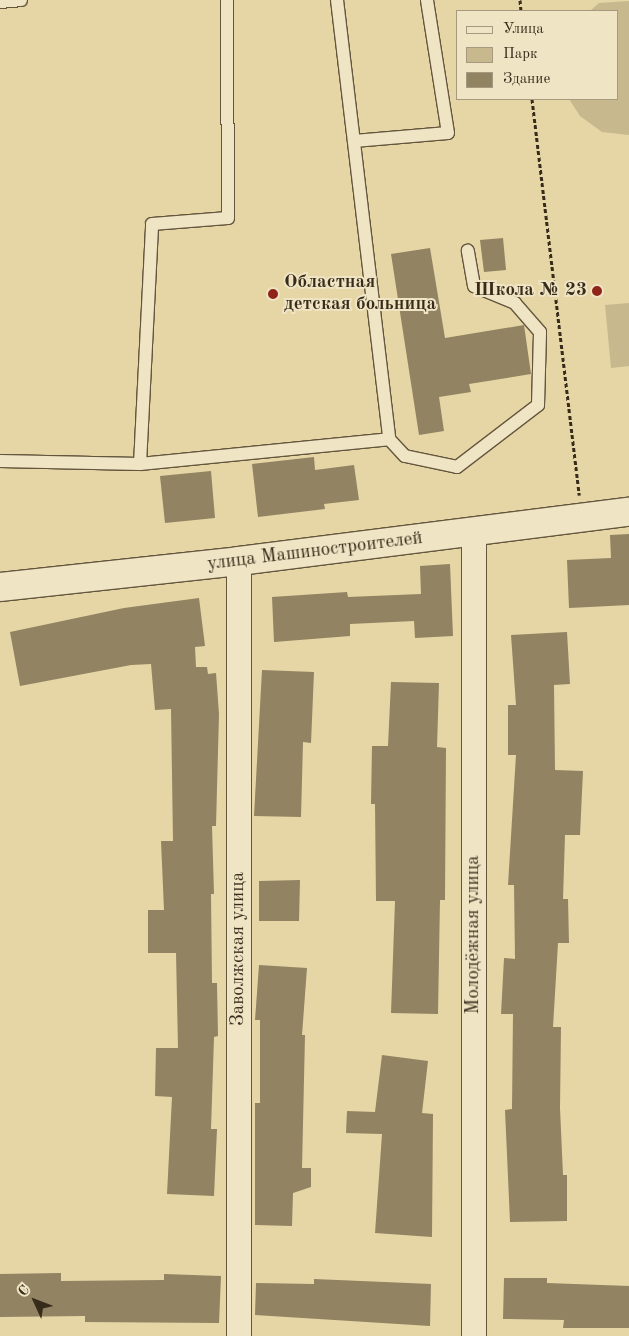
<!DOCTYPE html>
<meta charset="utf-8">
<style>
body{margin:0}
#map{position:relative;width:629px;height:1336px;overflow:hidden;background:#e6d5a5;font-family:"Old Standard TT",serif}
div>[style]{position:absolute}
.green>*{inset:0;background:#c8b88d}
.building>*{inset:0;background:#928362}
.path>*{height:3px;margin-top:-1.5px;transform-origin:0;background:repeating-linear-gradient(90deg,#372b1a 0 4px,transparent 0 6.5px)}
.roads{filter:drop-shadow(1px 0 #63563d) drop-shadow(-1px 0 #63563d) drop-shadow(0 1px #63563d) drop-shadow(0 -1px #63563d)}
.service>*{height:12px;margin:-6px;padding:0 6px;transform-origin:6px;border-radius:6px;background:#efe4c4}
.minor>*{height:24px;margin:-12px;padding:0 12px;transform-origin:12px;border-radius:12px;background:#efe4c4}
.tertiary>*{height:28px;margin:-14px;padding:0 14px;transform-origin:14px;border-radius:14px;background:#efe4c4}
.dots>*{width:14px;height:14px;translate:-50% -50%;box-sizing:border-box;border:2px solid #efe4c4;border-radius:50%}
span{translate:-50% -50%;white-space:nowrap;text-align:center;line-height:1.15;-webkit-text-stroke:4px #efe4c4;paint-order:stroke}
.poi-label{font-size:19px;color:#372b1a;font-weight:700}
.left{translate:0 -50%;text-align:left}
.right{translate:-100% -50%;text-align:right}
.street-label{font-size:19px;color:#372b1a}
.legend{position:absolute;left:456px;top:10px;width:162px;height:90px;box-sizing:border-box;background:#efe4c4;border:1px solid #a59a80;margin:0;padding:6px 9px;list-style:none;font-size:15px;color:#372b1a}
.legend li{display:flex;align-items:center;gap:10px;height:25px}
.legend b{width:25px;border:1px solid #a59a80}
.north{position:absolute;left:10px;top:1276px;width:50px;height:50px;-webkit-text-stroke:4px #efe4c4;paint-order:stroke;rotate:313deg;font-size:14px;font-weight:700;line-height:20px;text-align:center;color:#372b1a}
.north::after{content:'';display:block;margin:auto;width:18px;height:22px;background:#372b1a;clip-path:polygon(50% 0,100% 100%,50% 72%,0 100%)}
</style>
<div id="map">
<div class="green">
<div style="clip-path:polygon(629px 1px,629px 135px,602px 132px,580px 116px,569px 99px,618px 99px,618px 11px,590px 11px,599px 3px)"></div>
<div style="clip-path:polygon(629px 303px,629px 366px,611px 368px,605px 305px)"></div>
</div>
<div class="building">
<div style="clip-path:polygon(503px 238px,506px 270px,484px 272px,480px 240px)"></div>
<div style="clip-path:polygon(430px 248px,445px 338px,524px 325px,531px 374px,469px 384px,471px 392px,439px 397px,444px 431px,419px 435px,391px 254px)"></div>
<div style="clip-path:polygon(314px 457px,315px 470px,354px 465px,359px 500px,324px 504px,325px 509px,258px 517px,252px 464px)"></div>
<div style="clip-path:polygon(211px 471px,215px 518px,165px 523px,160px 476px)"></div>
<div style="clip-path:polygon(629px 534px,629px 605px,569px 608px,567px 560px,611px 558px,610px 535px)"></div>
<div style="clip-path:polygon(450px 564px,453px 636px,415px 638px,414px 621px,350px 624px,350px 636px,274px 642px,272px 597px,347px 592px,348px 597px,421px 594px,420px 566px)"></div>
<div style="clip-path:polygon(199px 598px,205px 646px,195px 647px,196px 667px,207px 667px,208px 674px,216px 673px,219px 714px,216px 826px,212px 826px,214px 894px,211px 894px,212px 983px,217px 983px,218px 1036px,214px 1037px,211px 1129px,217px 1129px,214px 1196px,167px 1194px,172px 1097px,155px 1096px,156px 1048px,178px 1048px,176px 953px,148px 953px,148px 910px,164px 910px,161px 841px,173px 841px,171px 709px,155px 710px,151px 664px,131px 665px,20px 686px,10px 632px,124px 608px)"></div>
<div style="clip-path:polygon(567px 632px,570px 684px,554px 685px,555px 770px,583px 771px,580px 835px,565px 835px,563px 899px,568px 899px,569px 943px,558px 943px,553px 1027px,561px 1027px,560px 1108px,563px 1175px,567px 1175px,567px 1221px,510px 1222px,505px 1110px,512px 1109px,513px 1014px,501px 1014px,504px 958px,515px 959px,514px 885px,508px 885px,516px 755px,508px 755px,508px 705px,516px 705px,511px 635px)"></div>
<div style="clip-path:polygon(262px 670px,314px 672px,311px 743px,303px 742px,301px 817px,254px 816px)"></div>
<div style="clip-path:polygon(391px 682px,439px 683px,437px 747px,446px 748px,445px 900px,440px 900px,438px 1014px,391px 1013px,395px 901px,376px 901px,375px 804px,371px 804px,372px 746px,388px 746px)"></div>
<div style="clip-path:polygon(300px 880px,299px 921px,259px 921px,259px 881px)"></div>
<div style="clip-path:polygon(259px 965px,307px 968px,302px 1035px,305px 1035px,302px 1168px,311px 1168px,311px 1187px,293px 1193px,292px 1226px,255px 1225px,255px 1103px,260px 1103px,260px 1020px,255px 1020px)"></div>
<div style="clip-path:polygon(382px 1055px,428px 1061px,422px 1113px,433px 1114px,432px 1237px,375px 1233px,382px 1134px,346px 1133px,347px 1111px,375px 1112px)"></div>
<div style="clip-path:polygon(61px 1273px,61px 1281px,164px 1280px,164px 1274px,221px 1276px,219px 1323px,85px 1322px,85px 1316px,0 1317px,0 1274px)"></div>
<div style="clip-path:polygon(504px 1278px,547px 1278px,547px 1283px,629px 1286px,629px 1328px,563px 1328px,564px 1320px,503px 1319px)"></div>
<div style="clip-path:polygon(314px 1279px,431px 1284px,430px 1326px,255px 1315px,256px 1283px,314px 1284px)"></div>
</div>
<div class="path">
<div style="left:520px;top:0;width:11px;rotate:85deg"></div>
<div style="left:532px;top:99px;width:399px;rotate:83.2deg"></div>
</div>
<div class="roads">
<div class="service">
<div style="left:337px;top:0;width:442px;rotate:83.2deg"></div>
<div style="left:0;top:2px;width:21px;rotate:-5deg"></div>
<div style="left:354px;top:141px;width:94px;rotate:-4.9deg"></div>
<div style="left:448px;top:133px;width:135px;rotate:-99deg"></div>
<div style="left:0;top:461px;width:140px;rotate:1.2deg"></div>
<div style="left:140px;top:464px;width:250px;rotate:-5.7deg"></div>
<div style="left:389px;top:439px;width:23px;rotate:47deg"></div>
<div style="left:405px;top:456px;width:53px;rotate:11.9deg"></div>
<div style="left:457px;top:467px;width:102px;rotate:-37.4deg"></div>
<div style="left:538px;top:405px;width:73px;rotate:-88.4deg"></div>
<div style="left:540px;top:332px;width:38px;rotate:-131deg"></div>
<div style="left:515px;top:303px;width:44px;rotate:-157.5deg"></div>
<div style="left:474px;top:286px;width:36px;rotate:-100deg"></div>
<div style="left:140px;top:464px;width:240px;rotate:-87.1deg"></div>
<div style="left:152px;top:224px;width:76px;rotate:-4.5deg"></div>
<div style="left:228px;top:218px;width:218px;rotate:-90.3deg"></div>
</div>
<div class="minor">
<div style="left:474px;top:534px;width:802px;rotate:90deg"></div>
<div style="left:239px;top:561px;width:775px;rotate:90deg"></div>
</div>
<div class="tertiary">
<div style="left:0;top:587px;width:240px;rotate:-6.2deg"></div>
<div style="left:239px;top:561px;width:393px;rotate:-7.2deg"></div>
</div>
</div>
<div class="dots">
<div style="left:597px;top:291px;background:#8f2418"></div>
<div style="left:273px;top:294px;background:#8f2418"></div>
</div>
<div class="poi-label">
<span class="left" style="left:284px;top:294px">Областная<br>детская больница</span>
<span class="right" style="left:587px;top:291px">Школа № 23</span>
</div>
<div class="street-label">
<span style="left:315px;top:552px;rotate:-7deg">улица Машиностроителей</span>
<span style="left:474px;top:935px;rotate:-90deg">Молодёжная улица</span>
<span style="left:239px;top:949px;rotate:-90deg">Заволжская улица</span>
</div>
<ul class="legend">
<li><b style="height:6px;background:#efe4c4"></b>Улица</li>
<li><b style="height:14px;background:#c8b88d"></b>Парк</li>
<li><b style="height:14px;background:#928362"></b>Здание</li>
</ul>
<div class="north">С</div>
</div>
